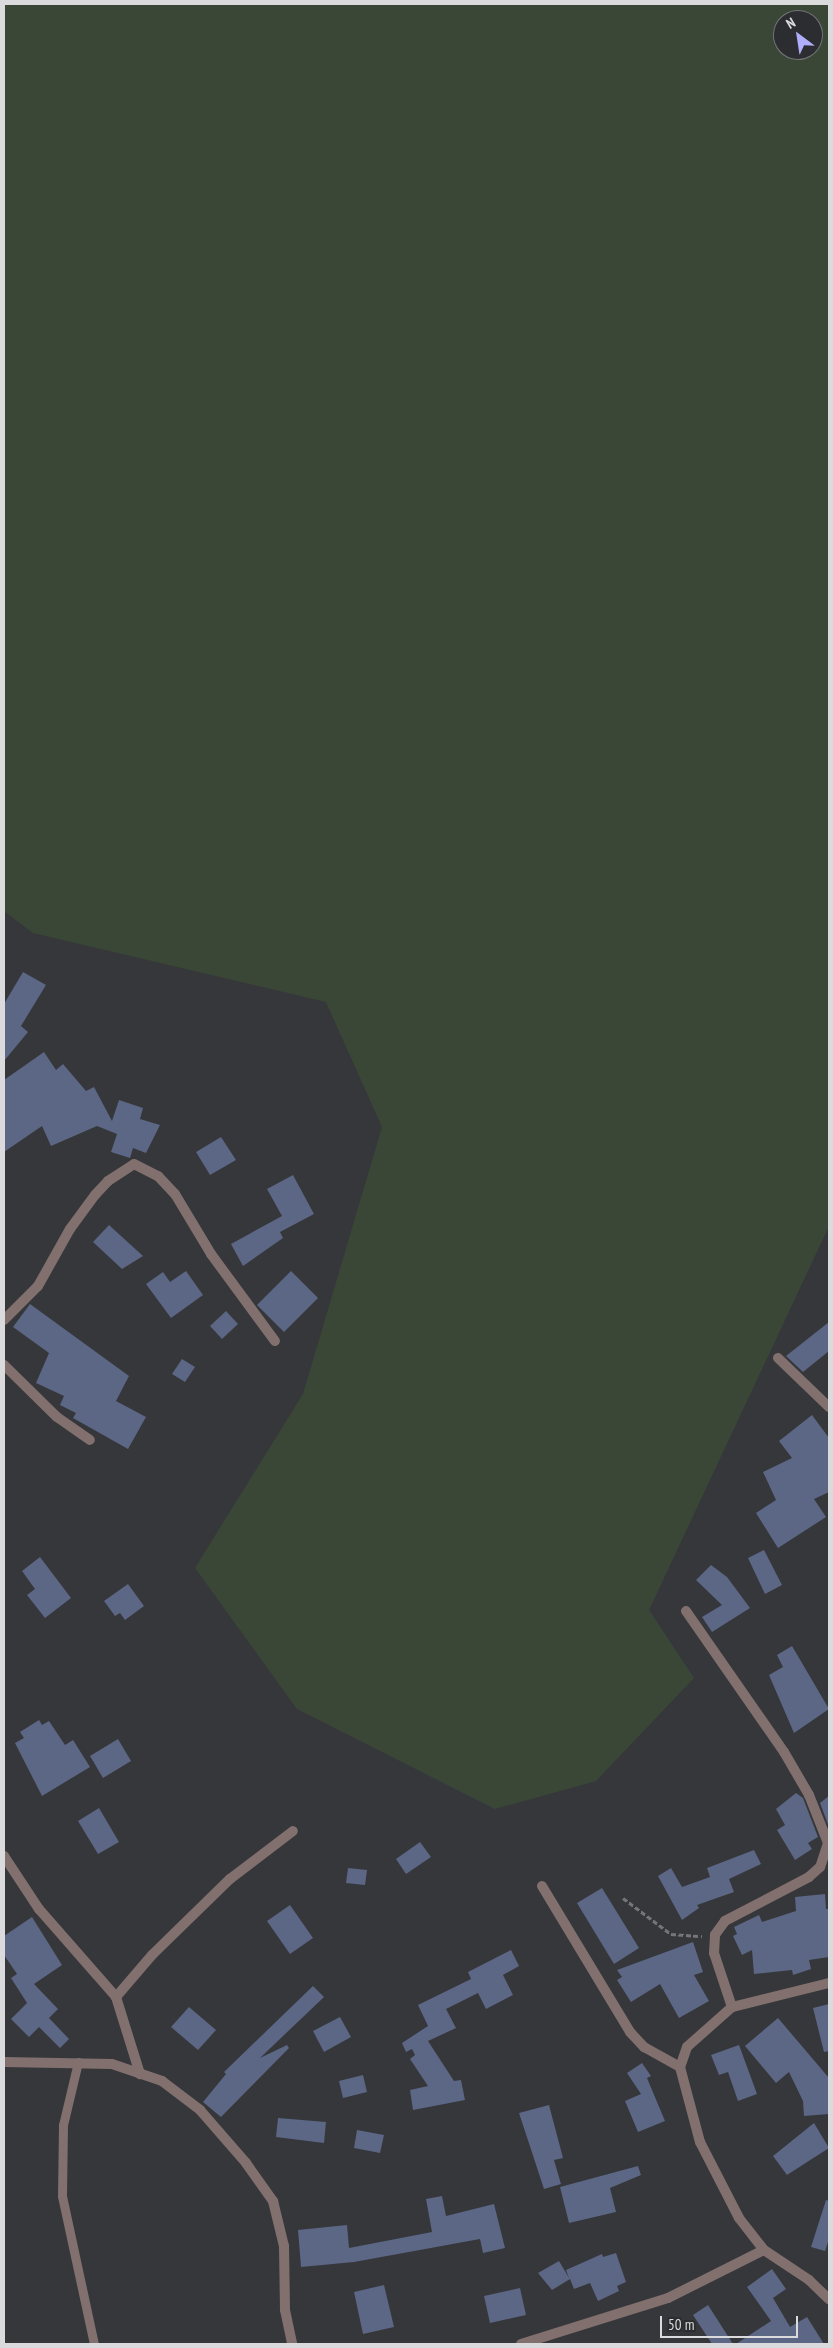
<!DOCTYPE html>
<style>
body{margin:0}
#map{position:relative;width:833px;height:2348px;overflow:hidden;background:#36373a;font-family:"PT Sans Narrow",sans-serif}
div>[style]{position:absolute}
.green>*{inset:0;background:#3a4737}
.building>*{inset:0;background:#5c6685}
.path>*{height:3px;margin-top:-1.5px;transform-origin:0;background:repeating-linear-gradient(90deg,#747578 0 5px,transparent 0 7.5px)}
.service>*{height:9px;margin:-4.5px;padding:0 4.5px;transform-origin:4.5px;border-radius:4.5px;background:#82706f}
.minor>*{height:10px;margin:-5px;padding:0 5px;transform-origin:5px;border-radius:5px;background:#82706f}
span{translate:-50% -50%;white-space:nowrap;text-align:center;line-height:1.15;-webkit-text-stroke:5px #2c2d30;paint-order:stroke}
.frame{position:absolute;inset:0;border:5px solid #dbdbdd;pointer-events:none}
.north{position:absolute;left:773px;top:10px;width:50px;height:50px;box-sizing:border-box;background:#2c2d30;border:1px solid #727375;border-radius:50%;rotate:329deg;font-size:14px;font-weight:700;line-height:20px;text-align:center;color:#dbdbdd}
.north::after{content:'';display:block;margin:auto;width:18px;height:22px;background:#b0aefa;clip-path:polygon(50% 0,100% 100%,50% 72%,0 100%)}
.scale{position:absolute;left:660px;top:2316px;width:138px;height:22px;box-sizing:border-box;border:2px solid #dbdbdd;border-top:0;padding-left:6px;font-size:15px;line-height:18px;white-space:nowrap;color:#dbdbdd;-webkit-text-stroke:4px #2c2d30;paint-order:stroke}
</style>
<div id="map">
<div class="green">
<div style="clip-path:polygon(evenodd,4px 4px,829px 4px,829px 1226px,649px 1610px,694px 1678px,596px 1781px,495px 1809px,297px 1709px,195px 1568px,303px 1394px,382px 1127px,326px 1002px,33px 933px,4px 911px,4px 4px,783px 20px,813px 20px,813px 50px,783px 50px,783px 20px)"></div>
</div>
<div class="building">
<div style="clip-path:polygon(23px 972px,46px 985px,21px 1026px,28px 1032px,4px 1061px,4px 1004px)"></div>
<div style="clip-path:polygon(44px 1052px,56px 1070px,63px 1064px,86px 1091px,94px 1087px,112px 1121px,119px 1100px,143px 1108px,140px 1119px,160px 1125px,146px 1153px,133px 1148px,130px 1158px,111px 1152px,117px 1134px,97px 1126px,51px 1146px,42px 1126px,4px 1152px,4px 1080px)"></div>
<div style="clip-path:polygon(221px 1137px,236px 1160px,210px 1175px,196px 1152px)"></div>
<div style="clip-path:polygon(293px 1175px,314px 1214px,280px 1232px,283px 1238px,243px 1266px,231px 1244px,282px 1216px,267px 1189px)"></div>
<div style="clip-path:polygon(109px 1225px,143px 1256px,122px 1269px,93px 1242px)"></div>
<div style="clip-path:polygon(186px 1271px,203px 1295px,171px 1318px,146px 1284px,163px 1272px,170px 1282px)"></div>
<div style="clip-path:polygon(291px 1271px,318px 1298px,284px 1332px,257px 1305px)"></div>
<div style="clip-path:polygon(30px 1304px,129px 1376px,116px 1401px,146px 1417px,128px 1449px,73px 1418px,76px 1413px,60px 1405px,64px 1396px,36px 1383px,49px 1353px,13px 1327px)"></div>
<div style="clip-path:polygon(226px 1311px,238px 1324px,222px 1339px,210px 1326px)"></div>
<div style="clip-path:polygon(829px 1322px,829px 1351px,803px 1372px,786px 1356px)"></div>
<div style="clip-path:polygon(182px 1359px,195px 1367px,185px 1382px,172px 1374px)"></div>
<div style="clip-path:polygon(812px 1415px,829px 1438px,829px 1492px,814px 1499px,826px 1517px,778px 1548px,756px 1513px,776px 1500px,763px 1472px,792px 1458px,779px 1441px)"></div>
<div style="clip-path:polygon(764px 1550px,782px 1585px,765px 1594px,748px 1558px)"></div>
<div style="clip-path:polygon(40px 1557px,71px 1598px,45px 1618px,27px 1595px,35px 1589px,22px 1571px)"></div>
<div style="clip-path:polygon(711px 1565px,727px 1577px,750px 1608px,712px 1632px,702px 1617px,722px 1605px,696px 1580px)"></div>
<div style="clip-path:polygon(128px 1584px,144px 1606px,125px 1620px,120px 1613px,115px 1616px,104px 1601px)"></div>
<div style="clip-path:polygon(792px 1646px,829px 1709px,794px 1733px,769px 1675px,783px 1667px,777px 1655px)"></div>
<div style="clip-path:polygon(39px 1720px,42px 1725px,49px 1721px,65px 1745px,73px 1740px,90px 1767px,42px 1796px,15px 1743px,24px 1738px,20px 1732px)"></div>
<div style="clip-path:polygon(118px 1739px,131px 1761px,103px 1778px,90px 1756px)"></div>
<div style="clip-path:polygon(796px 1793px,803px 1798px,818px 1837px,808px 1843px,812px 1849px,795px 1860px,777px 1830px,785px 1825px,776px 1809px)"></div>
<div style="clip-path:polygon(829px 1796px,829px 1827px,820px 1803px)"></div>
<div style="clip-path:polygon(99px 1808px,119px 1842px,98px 1854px,78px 1821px)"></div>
<div style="clip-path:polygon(420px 1842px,431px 1857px,406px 1874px,396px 1859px)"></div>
<div style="clip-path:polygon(754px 1850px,761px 1864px,729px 1879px,734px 1892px,697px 1905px,699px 1908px,682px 1920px,658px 1876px,671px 1868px,682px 1887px,710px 1877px,707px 1868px)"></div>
<div style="clip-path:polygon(348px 1868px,367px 1870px,365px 1885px,346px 1883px)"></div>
<div style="clip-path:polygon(602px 1888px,639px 1948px,614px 1964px,577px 1903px)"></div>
<div style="clip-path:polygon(825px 1894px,826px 1909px,829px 1909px,829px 1957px,809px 1960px,811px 1969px,793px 1975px,792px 1970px,754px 1974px,752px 1950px,742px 1955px,733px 1936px,737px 1934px,734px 1927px,759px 1915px,762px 1922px,796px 1911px,795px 1897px)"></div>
<div style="clip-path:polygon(290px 1905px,313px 1938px,290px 1954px,267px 1921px)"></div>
<div style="clip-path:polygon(32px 1917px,62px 1965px,34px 1984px,58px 2009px,49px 2018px,69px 2039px,60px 2048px,39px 2027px,29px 2037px,11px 2019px,27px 2003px,11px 1978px,17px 1974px,4px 1955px,4px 1936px)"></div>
<div style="clip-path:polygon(693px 1942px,703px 1972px,694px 1975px,709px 2001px,679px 2018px,660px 1984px,631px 2002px,617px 1980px,622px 1977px,617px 1970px)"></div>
<div style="clip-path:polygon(511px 1950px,519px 1966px,503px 1975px,513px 1995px,486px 2009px,478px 1993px,446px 2009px,456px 2028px,428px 2041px,454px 2081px,461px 2080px,465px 2100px,413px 2110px,410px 2090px,428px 2086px,410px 2059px,415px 2055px,412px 2049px,406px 2052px,402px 2043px,428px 2026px,418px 2005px,471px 1979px,468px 1972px)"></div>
<div style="clip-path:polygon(313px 1986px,324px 1997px,260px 2058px,287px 2045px,289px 2048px,221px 2117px,203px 2102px,226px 2074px,224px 2072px)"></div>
<div style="clip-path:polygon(829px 2004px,829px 2051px,824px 2052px,813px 2008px)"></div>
<div style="clip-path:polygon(189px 2007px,216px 2030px,198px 2050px,171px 2027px)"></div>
<div style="clip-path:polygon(340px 2017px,351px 2037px,324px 2052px,313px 2031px)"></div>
<div style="clip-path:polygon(778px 2018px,829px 2078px,829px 2114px,804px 2116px,803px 2101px,789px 2072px,776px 2083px,745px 2046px)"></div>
<div style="clip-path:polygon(739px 2045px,757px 2094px,738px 2101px,728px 2072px,719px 2075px,711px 2055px)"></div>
<div style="clip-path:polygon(642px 2063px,651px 2076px,647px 2078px,665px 2121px,638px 2132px,625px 2101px,641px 2094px,627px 2073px)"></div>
<div style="clip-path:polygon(363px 2075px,367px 2092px,343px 2098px,339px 2081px)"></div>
<div style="clip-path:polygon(549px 2105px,563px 2158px,554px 2160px,561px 2184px,544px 2189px,519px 2113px)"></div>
<div style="clip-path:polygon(278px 2118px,326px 2122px,324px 2143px,276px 2137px)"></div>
<div style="clip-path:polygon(814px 2123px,829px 2148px,787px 2175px,773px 2156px)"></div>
<div style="clip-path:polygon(357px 2130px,384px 2135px,380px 2153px,354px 2148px)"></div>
<div style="clip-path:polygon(638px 2166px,641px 2175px,610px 2188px,616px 2212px,569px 2223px,560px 2187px)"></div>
<div style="clip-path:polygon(442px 2196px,446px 2216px,494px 2204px,505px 2248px,483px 2253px,480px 2239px,354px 2262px,301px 2267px,298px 2230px,347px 2225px,349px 2248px,432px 2232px,426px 2199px)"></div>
<div style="clip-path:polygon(826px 2200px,829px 2201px,829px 2239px,825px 2251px,811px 2247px)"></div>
<div style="clip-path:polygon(616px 2253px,626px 2282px,617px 2286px,619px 2291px,598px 2301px,590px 2283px,574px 2289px,570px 2279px,552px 2290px,538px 2273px,559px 2261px,569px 2278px,566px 2270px,602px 2254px,603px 2257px)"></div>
<div style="clip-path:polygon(772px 2269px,786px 2289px,773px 2298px,790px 2327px,807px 2317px,824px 2344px,736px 2344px,771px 2321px,747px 2287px)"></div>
<div style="clip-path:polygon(384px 2285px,394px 2327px,363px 2334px,354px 2292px)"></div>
<div style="clip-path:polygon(520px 2288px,526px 2315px,490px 2323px,484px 2296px)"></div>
<div style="clip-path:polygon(708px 2305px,733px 2344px,712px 2344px,693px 2315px)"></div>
</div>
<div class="path">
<div style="left:623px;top:1898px;width:60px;rotate:36.9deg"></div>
<div style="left:671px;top:1934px;width:31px;rotate:4deg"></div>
</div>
<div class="service">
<div style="left:78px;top:2062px;width:65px;rotate:103.4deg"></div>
<div style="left:63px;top:2125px;width:71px;rotate:90.8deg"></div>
<div style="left:62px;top:2196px;width:151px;rotate:77.8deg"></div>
</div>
<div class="minor">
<div style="left:4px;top:1320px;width:48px;rotate:-45deg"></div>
<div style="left:38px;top:1286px;width:65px;rotate:-60.7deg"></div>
<div style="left:70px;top:1229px;width:42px;rotate:-53.7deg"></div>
<div style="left:95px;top:1195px;width:19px;rotate:-47deg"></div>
<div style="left:108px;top:1181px;width:31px;rotate:-33deg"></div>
<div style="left:134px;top:1164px;width:27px;rotate:27deg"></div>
<div style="left:158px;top:1176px;width:25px;rotate:47deg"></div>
<div style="left:175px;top:1194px;width:70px;rotate:59deg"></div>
<div style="left:211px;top:1254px;width:108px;rotate:53.7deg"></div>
<div style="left:778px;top:1358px;width:71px;rotate:43.9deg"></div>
<div style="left:4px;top:1365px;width:74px;rotate:44.5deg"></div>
<div style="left:57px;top:1417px;width:40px;rotate:34.9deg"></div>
<div style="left:686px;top:1611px;width:172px;rotate:55.2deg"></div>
<div style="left:784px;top:1752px;width:50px;rotate:59.8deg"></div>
<div style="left:809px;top:1795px;width:52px;rotate:68.4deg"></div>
<div style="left:828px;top:1843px;width:25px;rotate:108deg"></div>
<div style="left:820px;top:1867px;width:15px;rotate:138deg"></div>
<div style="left:809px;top:1877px;width:95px;rotate:152.4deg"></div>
<div style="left:725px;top:1921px;width:17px;rotate:126deg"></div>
<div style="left:715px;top:1935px;width:18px;rotate:93deg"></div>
<div style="left:714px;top:1953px;width:57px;rotate:71.6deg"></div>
<div style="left:4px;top:1856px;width:64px;rotate:56.6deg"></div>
<div style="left:39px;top:1909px;width:117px;rotate:48.8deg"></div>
<div style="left:116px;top:1997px;width:81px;rotate:72.7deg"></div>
<div style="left:542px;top:1886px;width:170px;rotate:58.9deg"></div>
<div style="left:630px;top:2032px;width:21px;rotate:47deg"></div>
<div style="left:644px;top:2047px;width:41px;rotate:29.1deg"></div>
<div style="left:829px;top:1983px;width:100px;rotate:166.1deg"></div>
<div style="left:732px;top:2007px;width:60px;rotate:138.4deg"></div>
<div style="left:687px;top:2047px;width:21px;rotate:109deg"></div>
<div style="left:680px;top:2067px;width:78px;rotate:75.1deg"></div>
<div style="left:700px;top:2142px;width:85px;rotate:62.8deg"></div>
<div style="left:739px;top:2218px;width:41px;rotate:52deg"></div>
<div style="left:764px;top:2250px;width:54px;rotate:33.7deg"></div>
<div style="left:809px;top:2280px;width:28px;rotate:44deg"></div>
<div style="left:116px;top:1997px;width:55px;rotate:-49.4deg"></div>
<div style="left:152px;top:1955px;width:109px;rotate:-44.3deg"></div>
<div style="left:230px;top:1879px;width:79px;rotate:-37.3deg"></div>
<div style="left:4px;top:2062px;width:108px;rotate:1.1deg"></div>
<div style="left:112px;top:2064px;width:53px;rotate:18.8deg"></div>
<div style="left:162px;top:2081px;width:48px;rotate:37.3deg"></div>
<div style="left:200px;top:2110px;width:70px;rotate:49deg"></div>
<div style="left:246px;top:2163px;width:47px;rotate:54.6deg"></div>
<div style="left:273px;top:2201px;width:46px;rotate:76.3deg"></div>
<div style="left:284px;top:2246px;width:64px;rotate:89.1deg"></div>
<div style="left:285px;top:2310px;width:35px;rotate:78deg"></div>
<div style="left:521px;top:2344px;width:154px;rotate:-17.4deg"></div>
<div style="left:668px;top:2298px;width:107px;rotate:-26.6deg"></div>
</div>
<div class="frame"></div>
<div class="north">N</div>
<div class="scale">50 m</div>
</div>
